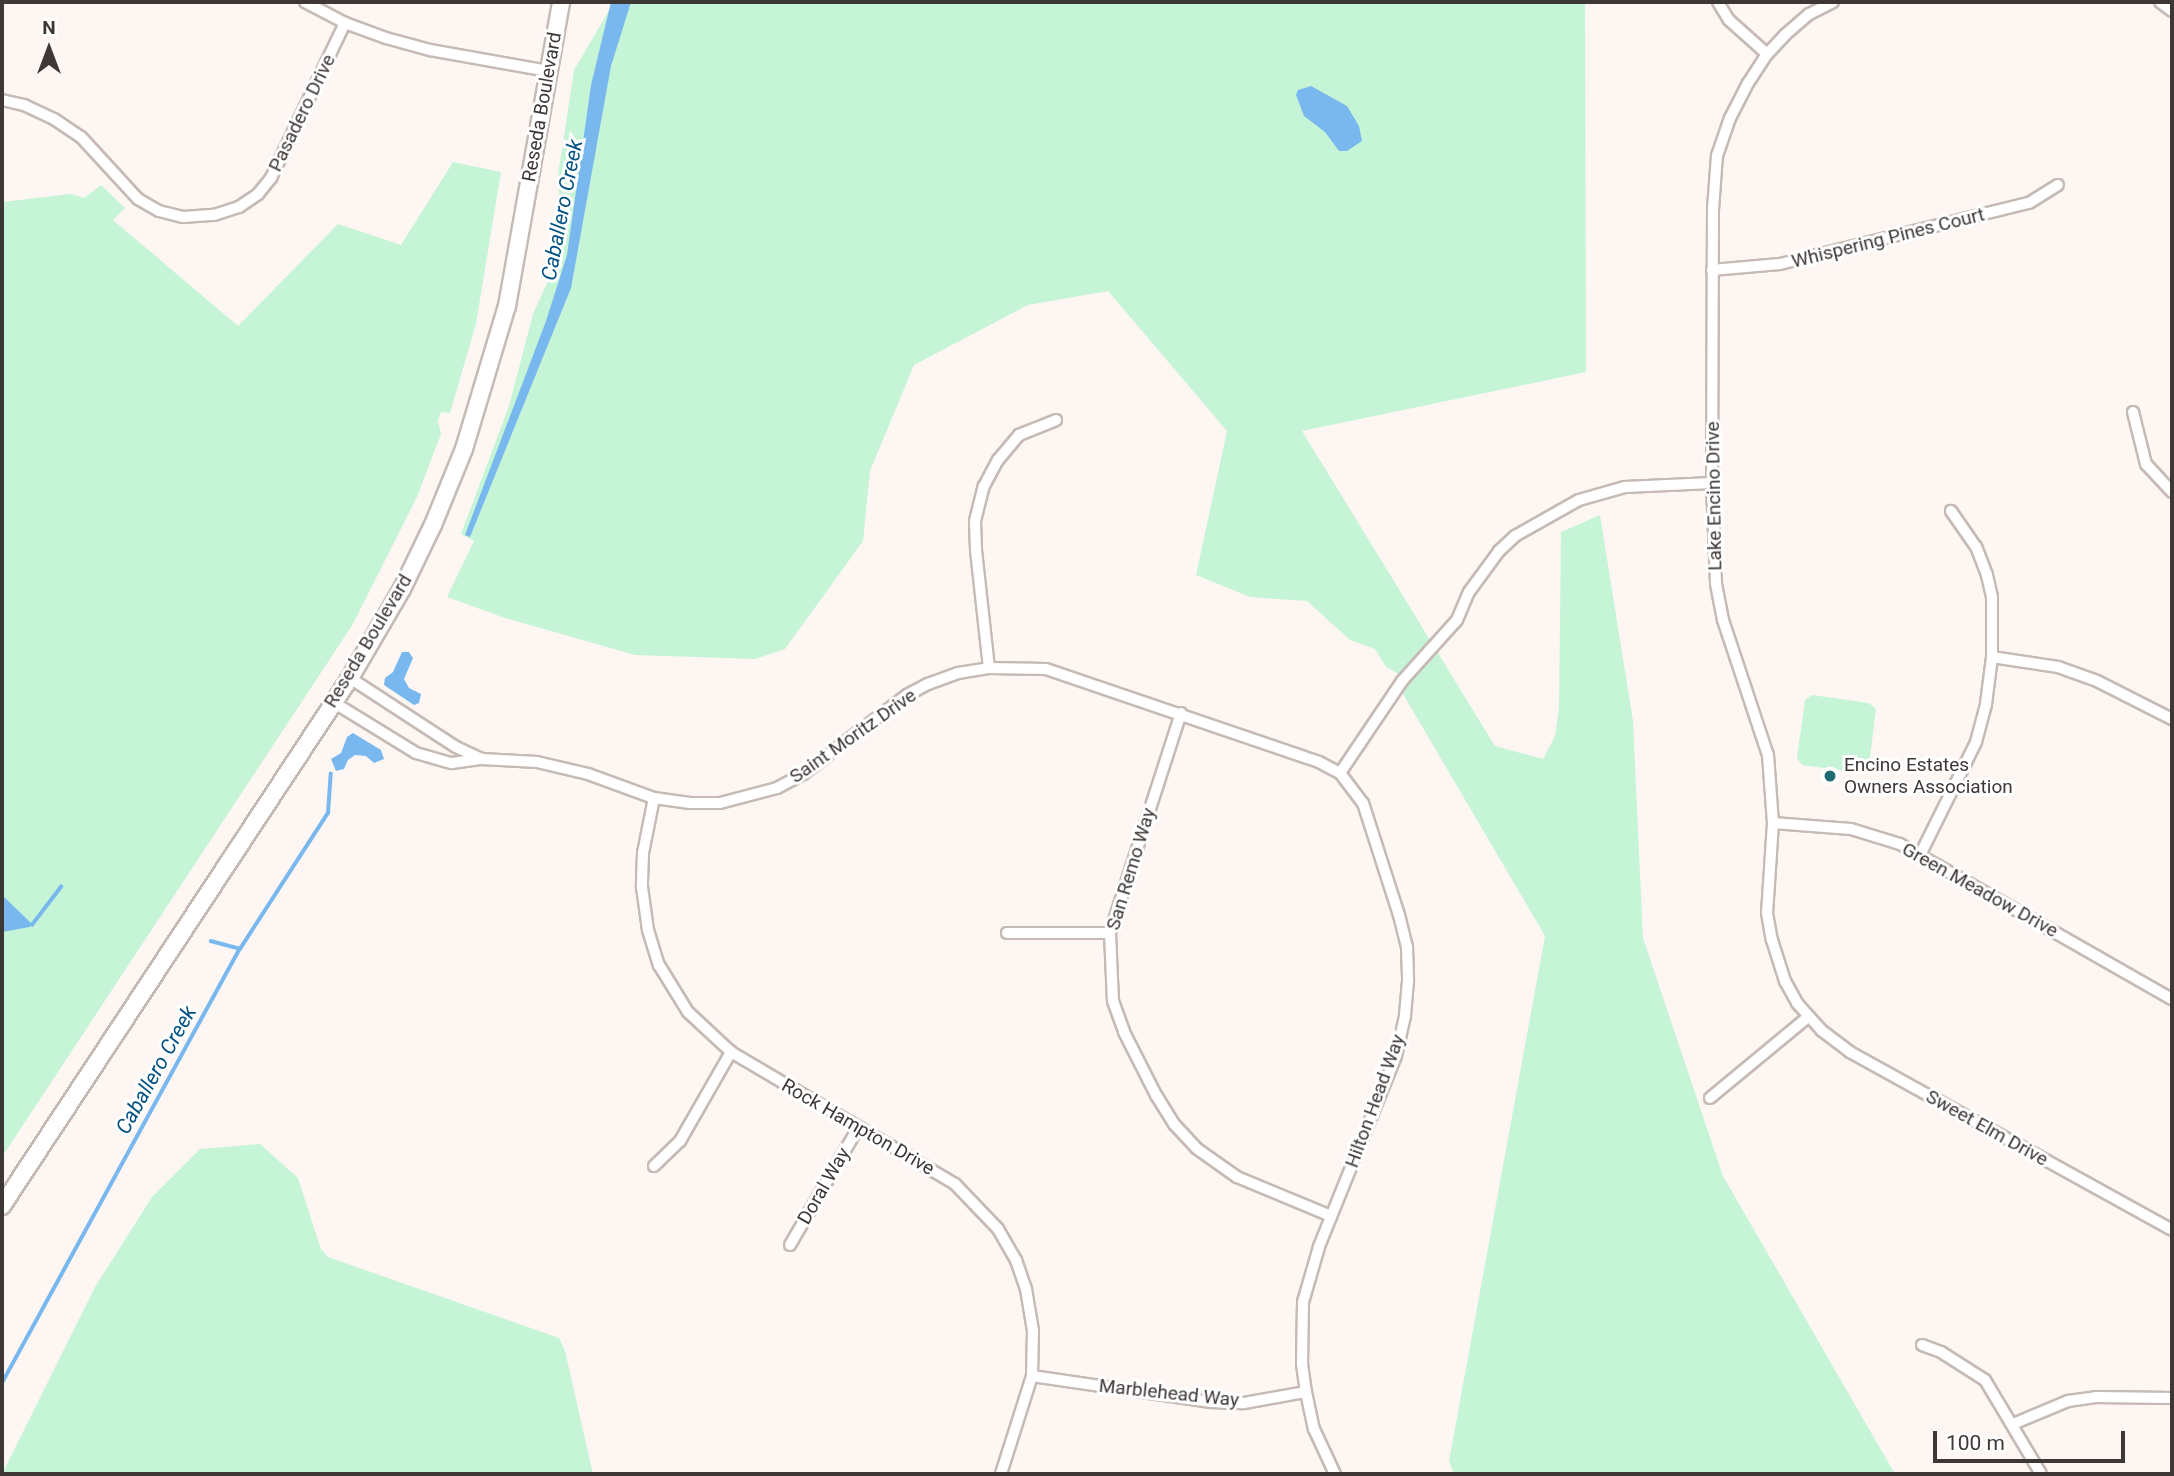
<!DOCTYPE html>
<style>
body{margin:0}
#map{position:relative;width:2174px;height:1476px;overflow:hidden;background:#fdf6f3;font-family:Roboto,sans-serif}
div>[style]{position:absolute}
.green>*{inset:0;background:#c6f4d7}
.water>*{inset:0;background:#78b8ee}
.stream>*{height:3.5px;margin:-1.75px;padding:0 1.75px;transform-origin:1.75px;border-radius:1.75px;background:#78b8ee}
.roads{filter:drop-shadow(2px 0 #c6bab5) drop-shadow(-2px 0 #c6bab5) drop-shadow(0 2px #c6bab5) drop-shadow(0 -2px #c6bab5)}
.minor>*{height:10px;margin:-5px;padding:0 5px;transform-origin:5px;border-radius:5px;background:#fff}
.secondary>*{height:16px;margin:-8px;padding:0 8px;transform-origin:8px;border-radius:8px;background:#fff}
.dots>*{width:19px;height:19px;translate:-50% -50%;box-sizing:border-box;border:4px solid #fff;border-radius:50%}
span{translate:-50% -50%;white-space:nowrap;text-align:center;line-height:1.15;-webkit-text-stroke:6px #fff;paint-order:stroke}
.street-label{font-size:19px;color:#3d3836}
.poi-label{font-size:19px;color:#3d3836}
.left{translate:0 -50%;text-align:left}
.water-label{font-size:21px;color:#035283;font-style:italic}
.frame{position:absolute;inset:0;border:4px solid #3d3836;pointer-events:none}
.north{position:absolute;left:14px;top:14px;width:70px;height:70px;-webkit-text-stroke:5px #fff;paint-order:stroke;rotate:0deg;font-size:19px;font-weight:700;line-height:28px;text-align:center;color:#3d3836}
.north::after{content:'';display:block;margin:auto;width:24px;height:32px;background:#3d3836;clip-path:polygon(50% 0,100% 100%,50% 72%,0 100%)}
.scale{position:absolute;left:1933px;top:1431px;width:192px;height:32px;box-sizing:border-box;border:4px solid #3d3836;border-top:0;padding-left:9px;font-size:21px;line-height:24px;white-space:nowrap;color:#3d3836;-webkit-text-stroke:5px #fff;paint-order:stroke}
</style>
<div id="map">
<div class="green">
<div style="clip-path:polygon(614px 2px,1585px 2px,1586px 372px,1302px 431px,1495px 746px,1543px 759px,1555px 736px,1559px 707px,1561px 532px,1600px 515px,1633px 721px,1643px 938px,1723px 1176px,1895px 1474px,1454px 1474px,1449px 1461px,1545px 936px,1403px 694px,1397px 673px,1386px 667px,1375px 649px,1350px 640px,1307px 601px,1250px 597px,1196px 575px,1227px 431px,1108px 291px,1028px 305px,914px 365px,870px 471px,863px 541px,785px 649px,755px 659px,635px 655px,505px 618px,447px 597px,474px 541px,461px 534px,509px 406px,533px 314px,547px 283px,560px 221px,558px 175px,574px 70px)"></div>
<div style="clip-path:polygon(453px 162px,501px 172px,476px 324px,450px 413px,441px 412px,438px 421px,441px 434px,417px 497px,353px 624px,2px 1157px,2px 202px,71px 194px,84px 198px,101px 185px,125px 208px,113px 220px,238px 326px,338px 224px,401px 245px)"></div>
<div style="clip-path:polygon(1812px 695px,1869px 703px,1876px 709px,1869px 766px,1862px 773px,1802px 765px,1797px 758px,1805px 700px)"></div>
<div style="clip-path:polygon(260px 1144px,298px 1178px,321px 1249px,328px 1257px,559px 1338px,565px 1351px,593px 1474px,2px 1474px,95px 1287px,152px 1197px,200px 1149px)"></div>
</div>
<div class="water">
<div style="clip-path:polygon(611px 2px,631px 2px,611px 66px,571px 288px,470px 537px,465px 535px,546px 321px,567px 255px,591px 85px)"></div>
<div style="clip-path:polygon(1311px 86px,1347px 106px,1359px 126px,1362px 141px,1347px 151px,1339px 151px,1325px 132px,1304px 116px,1296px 95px,1298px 90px)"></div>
<div style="clip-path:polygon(402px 652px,409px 652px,413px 658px,404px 679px,409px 688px,421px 694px,419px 703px,414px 705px,384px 685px,385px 678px,393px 672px)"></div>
<div style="clip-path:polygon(353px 733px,381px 750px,384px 759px,374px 763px,366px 756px,355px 755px,348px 760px,344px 769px,336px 771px,331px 759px,341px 753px,347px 737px)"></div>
<div style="clip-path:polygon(2px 895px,31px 923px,30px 927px,2px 932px)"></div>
</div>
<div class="stream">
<div style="left:32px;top:925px;width:48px;rotate:-52.7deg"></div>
<div style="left:211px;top:941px;width:30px;rotate:15deg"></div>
<div style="left:2px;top:1383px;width:495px;rotate:-61.3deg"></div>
<div style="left:240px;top:949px;width:162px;rotate:-57.1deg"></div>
<div style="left:328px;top:813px;width:39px;rotate:-86deg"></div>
</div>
<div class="roads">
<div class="minor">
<div style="left:305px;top:2px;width:45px;rotate:27.7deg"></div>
<div style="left:345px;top:23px;width:44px;rotate:20.1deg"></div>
<div style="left:386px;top:38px;width:46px;rotate:15.3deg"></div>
<div style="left:430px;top:50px;width:120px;rotate:10.1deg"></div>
<div style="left:1718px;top:2px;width:21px;rotate:59deg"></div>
<div style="left:1729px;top:20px;width:51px;rotate:41.8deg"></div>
<div style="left:1833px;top:2px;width:27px;rotate:153deg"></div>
<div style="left:1809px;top:14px;width:32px;rotate:139deg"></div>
<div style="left:1785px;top:35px;width:26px;rotate:133deg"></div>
<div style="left:1767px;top:54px;width:35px;rotate:123deg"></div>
<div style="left:1748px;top:83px;width:39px;rotate:117deg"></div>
<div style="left:1730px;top:118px;width:39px;rotate:109deg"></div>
<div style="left:1717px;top:155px;width:54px;rotate:94.2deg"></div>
<div style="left:1713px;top:209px;width:274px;rotate:90.2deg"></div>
<div style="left:1712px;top:483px;width:101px;rotate:87.7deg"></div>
<div style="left:1716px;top:584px;width:37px;rotate:79deg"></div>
<div style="left:1723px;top:620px;width:142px;rotate:71.6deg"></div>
<div style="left:1768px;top:755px;width:68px;rotate:85.8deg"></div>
<div style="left:1773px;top:823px;width:90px;rotate:93.8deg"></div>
<div style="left:1767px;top:913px;width:27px;rotate:80deg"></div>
<div style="left:1772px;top:940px;width:43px;rotate:72.4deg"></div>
<div style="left:1785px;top:981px;width:25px;rotate:61deg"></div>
<div style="left:1797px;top:1003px;width:36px;rotate:48deg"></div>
<div style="left:1821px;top:1030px;width:36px;rotate:37deg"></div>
<div style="left:1850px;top:1052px;width:368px;rotate:28.9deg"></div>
<div style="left:2160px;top:2px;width:15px;rotate:37deg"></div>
<div style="left:2px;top:100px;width:23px;rotate:13deg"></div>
<div style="left:24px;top:105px;width:33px;rotate:25deg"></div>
<div style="left:54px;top:119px;width:32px;rotate:34deg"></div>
<div style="left:81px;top:137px;width:84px;rotate:47.4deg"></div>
<div style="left:138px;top:199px;width:24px;rotate:30deg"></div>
<div style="left:159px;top:211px;width:25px;rotate:14deg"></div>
<div style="left:183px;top:217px;width:31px;rotate:-4deg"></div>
<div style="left:214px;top:215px;width:26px;rotate:-18deg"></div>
<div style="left:239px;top:207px;width:23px;rotate:-34deg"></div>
<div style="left:258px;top:194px;width:21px;rotate:-51deg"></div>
<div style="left:271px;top:178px;width:172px;rotate:-64.5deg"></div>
<div style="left:1712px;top:270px;width:68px;rotate:-5deg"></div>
<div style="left:1780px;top:264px;width:256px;rotate:-13.8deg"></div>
<div style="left:2029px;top:203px;width:34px;rotate:-32deg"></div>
<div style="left:2133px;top:412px;width:54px;rotate:76deg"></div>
<div style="left:2146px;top:464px;width:38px;rotate:47deg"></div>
<div style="left:1992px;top:657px;width:67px;rotate:8.6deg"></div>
<div style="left:2058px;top:667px;width:41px;rotate:19.7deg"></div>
<div style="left:2097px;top:681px;width:84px;rotate:26.9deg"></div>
<div style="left:989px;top:668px;width:119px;rotate:-96.3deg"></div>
<div style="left:976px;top:550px;width:29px;rotate:-92deg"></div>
<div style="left:975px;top:521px;width:36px;rotate:-76deg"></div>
<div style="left:984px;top:486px;width:30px;rotate:-62deg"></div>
<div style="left:998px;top:460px;width:33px;rotate:-50deg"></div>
<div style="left:1019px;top:435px;width:40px;rotate:-22deg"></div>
<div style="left:350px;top:678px;width:126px;rotate:33.1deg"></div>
<div style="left:456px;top:747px;width:29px;rotate:25deg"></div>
<div style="left:333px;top:702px;width:97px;rotate:31.6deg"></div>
<div style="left:416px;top:753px;width:37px;rotate:16deg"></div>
<div style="left:452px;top:763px;width:30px;rotate:-8deg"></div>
<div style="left:482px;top:759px;width:55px;rotate:3.1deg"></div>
<div style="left:537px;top:762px;width:52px;rotate:13.2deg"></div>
<div style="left:588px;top:774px;width:70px;rotate:20deg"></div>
<div style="left:654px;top:798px;width:36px;rotate:8deg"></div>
<div style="left:690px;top:803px;width:30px"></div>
<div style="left:720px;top:803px;width:59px;rotate:-14.7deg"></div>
<div style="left:777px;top:788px;width:30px;rotate:-28deg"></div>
<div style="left:803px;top:774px;width:131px;rotate:-37.2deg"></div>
<div style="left:907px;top:695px;width:24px;rotate:-28deg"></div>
<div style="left:928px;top:684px;width:32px;rotate:-20deg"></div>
<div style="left:958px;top:673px;width:31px;rotate:-9deg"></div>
<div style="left:989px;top:668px;width:57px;rotate:1deg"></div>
<div style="left:1046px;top:669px;width:288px;rotate:18.8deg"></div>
<div style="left:1319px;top:762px;width:24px;rotate:28deg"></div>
<div style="left:1340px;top:773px;width:38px;rotate:53deg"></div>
<div style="left:1363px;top:803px;width:118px;rotate:72.2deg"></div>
<div style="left:1399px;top:915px;width:34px;rotate:76deg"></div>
<div style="left:1407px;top:948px;width:33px;rotate:88deg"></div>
<div style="left:1408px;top:981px;width:35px;rotate:95deg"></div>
<div style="left:1405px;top:1016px;width:41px;rotate:102.7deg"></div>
<div style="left:1396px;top:1056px;width:206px;rotate:112deg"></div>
<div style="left:1319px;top:1247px;width:57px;rotate:106.2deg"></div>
<div style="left:1303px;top:1302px;width:62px;rotate:90.9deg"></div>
<div style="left:1302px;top:1364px;width:28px;rotate:82deg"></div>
<div style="left:1306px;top:1392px;width:38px;rotate:78deg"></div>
<div style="left:1314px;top:1429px;width:50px;rotate:65deg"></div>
<div style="left:1181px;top:713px;width:231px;rotate:107.9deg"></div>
<div style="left:1110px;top:933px;width:68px;rotate:87.5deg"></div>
<div style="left:1113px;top:1001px;width:33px;rotate:70deg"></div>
<div style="left:1124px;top:1032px;width:71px;rotate:63.1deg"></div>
<div style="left:1156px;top:1095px;width:34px;rotate:58deg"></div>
<div style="left:1174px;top:1124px;width:33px;rotate:47deg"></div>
<div style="left:1196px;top:1148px;width:50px;rotate:35.3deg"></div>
<div style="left:1237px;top:1177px;width:102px;rotate:22.5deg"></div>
<div style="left:1340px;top:773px;width:111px;rotate:-56deg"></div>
<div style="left:1402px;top:681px;width:82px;rotate:-48deg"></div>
<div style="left:1457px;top:620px;width:30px;rotate:-67deg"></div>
<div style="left:1469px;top:592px;width:51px;rotate:-53.8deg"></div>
<div style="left:1499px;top:551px;width:22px;rotate:-43deg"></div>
<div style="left:1515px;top:536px;width:73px;rotate:-29.4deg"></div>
<div style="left:1579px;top:500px;width:48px;rotate:-15.8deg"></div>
<div style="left:1625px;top:487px;width:87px;rotate:-2.6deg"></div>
<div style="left:654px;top:798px;width:56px;rotate:101.3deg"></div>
<div style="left:643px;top:853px;width:34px;rotate:92deg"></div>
<div style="left:642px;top:887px;width:43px;rotate:82.1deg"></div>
<div style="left:648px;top:930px;width:37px;rotate:73deg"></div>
<div style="left:659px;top:965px;width:55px;rotate:58.3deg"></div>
<div style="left:688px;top:1012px;width:59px;rotate:42.9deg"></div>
<div style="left:731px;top:1052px;width:260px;rotate:30.5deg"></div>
<div style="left:955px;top:1184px;width:62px;rotate:46.3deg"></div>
<div style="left:998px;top:1229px;width:36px;rotate:60deg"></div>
<div style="left:1016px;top:1260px;width:31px;rotate:71deg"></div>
<div style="left:1026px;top:1289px;width:43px;rotate:80.5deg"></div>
<div style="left:1033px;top:1331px;width:45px;rotate:91.3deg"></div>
<div style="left:1032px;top:1376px;width:103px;rotate:107.6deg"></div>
<div style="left:1773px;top:823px;width:78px;rotate:4.4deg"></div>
<div style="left:1851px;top:829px;width:51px;rotate:17deg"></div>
<div style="left:1900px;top:844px;width:313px;rotate:29.7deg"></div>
<div style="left:1920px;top:855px;width:126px;rotate:-63.6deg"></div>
<div style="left:1976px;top:742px;width:39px;rotate:-75deg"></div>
<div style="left:1986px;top:704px;width:47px;rotate:-82.7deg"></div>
<div style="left:1992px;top:657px;width:60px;rotate:-90deg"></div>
<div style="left:1992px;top:597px;width:23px;rotate:-103deg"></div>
<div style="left:1987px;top:575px;width:30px;rotate:-111deg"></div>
<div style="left:1976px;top:547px;width:44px;rotate:-124.8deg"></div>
<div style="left:1007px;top:933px;width:103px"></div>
<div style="left:1710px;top:1098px;width:127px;rotate:-39.6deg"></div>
<div style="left:654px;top:1166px;width:36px;rotate:-44deg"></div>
<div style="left:680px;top:1141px;width:103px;rotate:-60.2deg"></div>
<div style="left:790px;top:1245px;width:135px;rotate:-59.8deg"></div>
<div style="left:1922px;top:1345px;width:20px;rotate:20deg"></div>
<div style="left:1941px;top:1352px;width:52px;rotate:32.5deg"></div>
<div style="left:1985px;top:1380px;width:109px;rotate:59.2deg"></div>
<div style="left:1032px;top:1376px;width:181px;rotate:8.3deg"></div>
<div style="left:1211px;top:1402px;width:33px;rotate:2deg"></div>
<div style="left:1244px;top:1403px;width:63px;rotate:-10.1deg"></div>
<div style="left:2013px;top:1424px;width:60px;rotate:-22.7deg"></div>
<div style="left:2068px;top:1401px;width:28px;rotate:-8deg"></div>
<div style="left:2096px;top:1397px;width:76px;rotate:0.8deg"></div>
</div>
<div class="secondary">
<div style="left:2px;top:1206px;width:632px;rotate:-56.61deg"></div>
<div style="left:350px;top:678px;width:103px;rotate:-59.7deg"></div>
<div style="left:402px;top:589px;width:71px;rotate:-64.2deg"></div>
<div style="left:433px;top:525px;width:82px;rotate:-67.8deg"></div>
<div style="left:464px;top:449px;width:149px;rotate:-73.3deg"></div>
<div style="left:507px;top:306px;width:309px;rotate:-79.9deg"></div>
</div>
</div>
<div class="dots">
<div style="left:1830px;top:776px;background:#216c72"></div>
</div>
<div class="street-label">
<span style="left:542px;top:107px;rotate:-80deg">Reseda Boulevard</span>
<span style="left:302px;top:113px;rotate:-64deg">Pasadero Drive</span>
<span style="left:1888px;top:238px;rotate:-14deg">Whispering Pines Court</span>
<span style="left:1714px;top:496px;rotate:-91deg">Lake Encino Drive</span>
<span style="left:368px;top:641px;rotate:-59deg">Reseda Boulevard</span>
<span style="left:853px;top:736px;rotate:-35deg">Saint Moritz Drive</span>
<span style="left:1131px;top:869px;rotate:-73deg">San Remo Way</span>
<span style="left:1980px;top:890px;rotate:29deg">Green Meadow Drive</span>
<span style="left:1375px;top:1101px;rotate:-70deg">Hilton Head Way</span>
<span style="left:858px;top:1127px;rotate:30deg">Rock Hampton Drive</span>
<span style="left:1987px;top:1128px;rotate:29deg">Sweet Elm Drive</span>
<span style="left:824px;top:1186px;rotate:-60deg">Doral Way</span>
<span style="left:1169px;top:1393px;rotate:6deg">Marblehead Way</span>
</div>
<div class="poi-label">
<span class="left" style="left:1844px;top:776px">Encino Estates<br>Owners Association</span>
</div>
<div class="water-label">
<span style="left:562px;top:210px;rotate:-79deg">Caballero Creek</span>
<span style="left:156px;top:1070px;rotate:-61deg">Caballero Creek</span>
</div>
<div class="frame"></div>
<div class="north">N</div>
<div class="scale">100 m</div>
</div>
